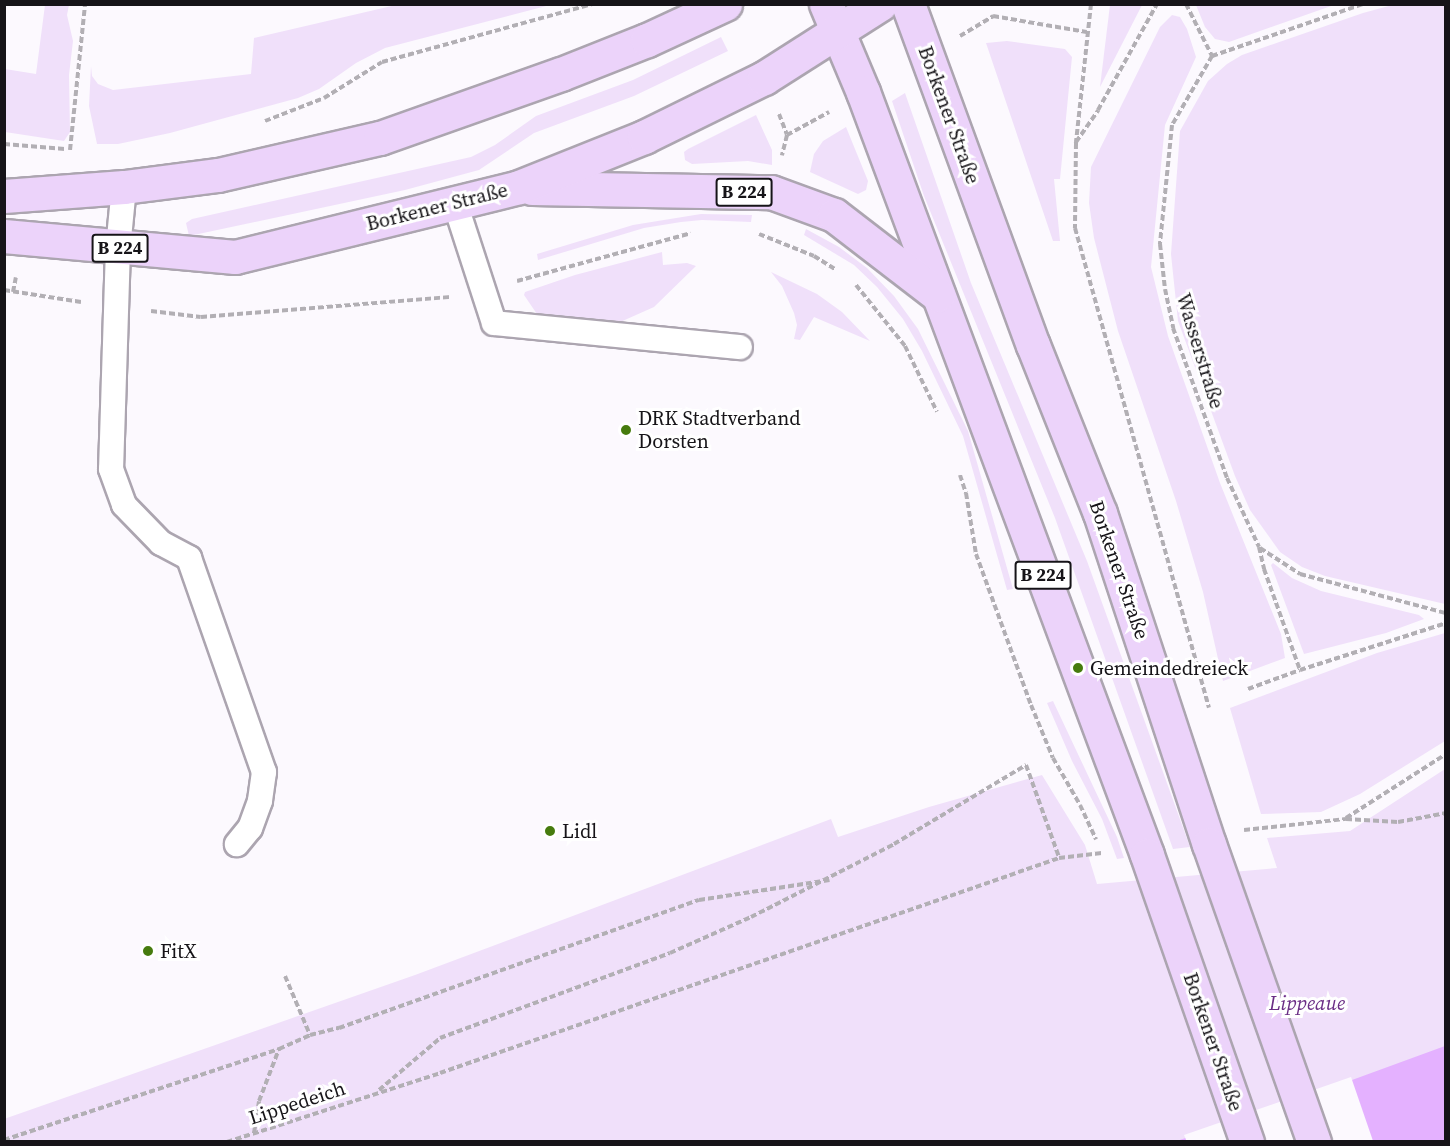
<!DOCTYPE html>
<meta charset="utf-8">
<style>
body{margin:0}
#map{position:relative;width:1450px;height:1146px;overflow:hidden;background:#fcf9fe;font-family:"Source Serif 4",serif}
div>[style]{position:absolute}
.green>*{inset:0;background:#f0e0fa}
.water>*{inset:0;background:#e4b1ff}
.pier>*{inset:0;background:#fcf9fe}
.path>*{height:4px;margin-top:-2px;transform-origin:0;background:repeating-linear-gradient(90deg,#b2afb4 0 6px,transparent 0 9px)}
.roads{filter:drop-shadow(2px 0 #aca5b0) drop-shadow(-2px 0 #aca5b0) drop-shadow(0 2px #aca5b0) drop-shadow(0 -2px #aca5b0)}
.lane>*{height:24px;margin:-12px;padding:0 12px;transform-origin:12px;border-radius:12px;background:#fff}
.primary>*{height:33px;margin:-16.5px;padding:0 16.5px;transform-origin:16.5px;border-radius:16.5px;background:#ecd3fa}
.dots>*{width:16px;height:16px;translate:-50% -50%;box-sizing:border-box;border:3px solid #fff;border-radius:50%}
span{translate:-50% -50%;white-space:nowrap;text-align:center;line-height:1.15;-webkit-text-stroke:6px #fff;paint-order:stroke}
.shield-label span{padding:2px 4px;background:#fff;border:2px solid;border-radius:4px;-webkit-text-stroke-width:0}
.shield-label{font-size:18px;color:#161418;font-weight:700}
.street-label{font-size:20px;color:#161418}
.poi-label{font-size:20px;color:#161418}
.left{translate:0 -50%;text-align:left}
.park-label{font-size:20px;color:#6a2d85;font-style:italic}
.frame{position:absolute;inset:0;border:6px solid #161418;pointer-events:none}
</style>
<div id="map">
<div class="green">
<div style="clip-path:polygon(1396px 4px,1445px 5px,1445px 604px,1325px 576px,1302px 567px,1280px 552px,1250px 510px,1235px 476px,1178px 321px,1171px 254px,1180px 131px,1208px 81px,1227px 64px,1242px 55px,1363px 13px)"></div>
<div style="clip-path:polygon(45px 5px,69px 5px,67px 15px,73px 41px,69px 75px,70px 132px,64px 141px,5px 132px,5px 69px,36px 74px)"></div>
<div style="clip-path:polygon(396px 5px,550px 5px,385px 48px,356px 63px,319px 89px,298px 98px,170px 133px,118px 144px,97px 144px,89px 106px,91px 66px,92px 76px,98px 84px,113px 90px,251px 74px,254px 38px)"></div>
<div style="clip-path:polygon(1110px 5px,1142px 5px,1100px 87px)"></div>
<div style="clip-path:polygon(1196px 5px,1334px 5px,1229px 42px,1215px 39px,1205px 27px)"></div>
<div style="clip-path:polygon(1172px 15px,1180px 17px,1187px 29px,1196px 57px,1165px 125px,1151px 267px,1168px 336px,1220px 483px,1281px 634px,1285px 658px,1223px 681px,1203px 592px,1176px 501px,1118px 331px,1094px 238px,1089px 203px,1091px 167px,1160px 27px)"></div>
<div style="clip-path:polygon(721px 37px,728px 51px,634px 96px,534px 133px,479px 170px,405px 190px,189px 236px,186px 223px,192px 219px,471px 157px,495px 145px,536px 116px,633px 80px)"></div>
<div style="clip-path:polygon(1007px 41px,1065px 49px,1072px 57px,1060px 179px,1054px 179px,1060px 241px,1053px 241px,986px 43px)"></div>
<div style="clip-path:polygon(905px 93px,971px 283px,1087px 561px,1190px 847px,1173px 849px,1055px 518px,924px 196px,892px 101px)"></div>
<div style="clip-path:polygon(756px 115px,772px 150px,772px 165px,748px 161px,692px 164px,685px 160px,684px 152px,688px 149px)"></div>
<div style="clip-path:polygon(846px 127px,868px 181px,866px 190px,858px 194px,810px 172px,814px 154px,823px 141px)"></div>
<div style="clip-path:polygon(701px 214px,752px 215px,751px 222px,702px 220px,681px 222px,644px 228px,538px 260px,537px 254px,633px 225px)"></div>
<div style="clip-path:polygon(806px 229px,839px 247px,867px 268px,894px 296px,918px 329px,968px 431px,1013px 589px,1007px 590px,963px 436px,922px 351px,903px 319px,877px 287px,854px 265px,804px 235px)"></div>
<div style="clip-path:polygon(662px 252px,663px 265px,687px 263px,696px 266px,654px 307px,609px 327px,539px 317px,524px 295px,525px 292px,575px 275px)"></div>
<div style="clip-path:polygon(771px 272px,817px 294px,842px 312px,870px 341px,814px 317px,800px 340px,794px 339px,797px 325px,794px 313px,782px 286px)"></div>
<div style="clip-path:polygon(1273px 563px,1292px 578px,1321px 591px,1419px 615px,1424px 619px,1386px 633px,1304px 654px,1271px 565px)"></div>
<div style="clip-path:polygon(1445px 633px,1445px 741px,1360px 794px,1321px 812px,1261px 814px,1230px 708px,1377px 653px)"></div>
<div style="clip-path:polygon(1053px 701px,1117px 837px,1124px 858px,1117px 859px,1102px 819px,1072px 761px,1047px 703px)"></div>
<div style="clip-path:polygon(1445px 769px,1445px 1141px,5px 1142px,4px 1119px,415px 975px,831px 819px,838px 837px,929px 807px,1042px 775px,1085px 845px,1097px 884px,1277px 868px,1267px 838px,1350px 831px)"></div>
</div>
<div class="water">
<div style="clip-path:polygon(1445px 1046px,1445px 1141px,1174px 1142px,1352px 1080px)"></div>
</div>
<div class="pier">
<div style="clip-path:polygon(1351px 1077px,1373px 1141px,1187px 1142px,1184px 1135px)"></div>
</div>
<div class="path">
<div style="left:1091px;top:4px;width:140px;rotate:96.2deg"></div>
<div style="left:1076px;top:143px;width:85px;rotate:90.7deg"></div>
<div style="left:1075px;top:228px;width:498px;rotate:74.4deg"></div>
<div style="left:1186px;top:4px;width:58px;rotate:63.4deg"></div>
<div style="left:960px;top:36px;width:39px;rotate:-31deg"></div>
<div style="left:993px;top:16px;width:95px;rotate:9.7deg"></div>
<div style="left:1212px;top:56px;width:80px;rotate:120.1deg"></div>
<div style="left:1172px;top:125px;width:120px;rotate:95.8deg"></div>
<div style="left:1160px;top:244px;width:45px;rotate:83.7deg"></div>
<div style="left:1165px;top:289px;width:40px;rotate:78deg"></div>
<div style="left:1173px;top:328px;width:159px;rotate:70.2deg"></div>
<div style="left:1227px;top:478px;width:76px;rotate:65.1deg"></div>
<div style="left:1259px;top:547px;width:23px;rotate:77deg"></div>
<div style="left:1264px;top:569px;width:107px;rotate:70.4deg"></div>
<div style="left:1212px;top:56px;width:160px;rotate:-19deg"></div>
<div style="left:779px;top:114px;width:22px;rotate:69deg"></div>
<div style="left:787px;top:135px;width:21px;rotate:104deg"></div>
<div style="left:265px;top:121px;width:63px;rotate:-21.3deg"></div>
<div style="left:324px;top:98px;width:68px;rotate:-31.8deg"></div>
<div style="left:382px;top:62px;width:218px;rotate:-15.4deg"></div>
<div style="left:787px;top:135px;width:48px;rotate:-28.7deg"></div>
<div style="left:1076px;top:142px;width:39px;rotate:-55deg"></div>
<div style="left:1098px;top:110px;width:121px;rotate:-60.9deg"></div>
<div style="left:4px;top:144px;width:61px;rotate:4.7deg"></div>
<div style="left:70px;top:150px;width:147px;rotate:-84.1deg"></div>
<div style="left:759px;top:234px;width:59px;rotate:21.8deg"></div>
<div style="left:814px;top:256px;width:26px;rotate:32deg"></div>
<div style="left:517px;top:281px;width:180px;rotate:-15.4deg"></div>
<div style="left:856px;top:285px;width:78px;rotate:51.2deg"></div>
<div style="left:905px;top:346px;width:73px;rotate:64.1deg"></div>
<div style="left:4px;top:290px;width:78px;rotate:8.9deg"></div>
<div style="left:13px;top:292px;width:15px;rotate:-79deg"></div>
<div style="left:151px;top:311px;width:50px;rotate:6.8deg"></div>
<div style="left:201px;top:317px;width:251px;rotate:-4.6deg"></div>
<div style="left:960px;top:475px;width:19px;rotate:72deg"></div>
<div style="left:966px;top:493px;width:62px;rotate:80.7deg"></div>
<div style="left:976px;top:554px;width:161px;rotate:70deg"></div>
<div style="left:1031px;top:705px;width:57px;rotate:67.5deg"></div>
<div style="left:1053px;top:758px;width:54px;rotate:60.1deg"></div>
<div style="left:1080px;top:805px;width:38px;rotate:65deg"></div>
<div style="left:1260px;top:548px;width:48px;rotate:33deg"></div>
<div style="left:1300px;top:574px;width:151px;rotate:15deg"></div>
<div style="left:1248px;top:689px;width:55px;rotate:-20.1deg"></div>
<div style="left:1300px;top:670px;width:153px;rotate:-17.8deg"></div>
<div style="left:1346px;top:818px;width:119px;rotate:-32.6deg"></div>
<div style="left:1244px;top:830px;width:103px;rotate:-6.2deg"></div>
<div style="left:1346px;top:819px;width:52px;rotate:3.3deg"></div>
<div style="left:1398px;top:822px;width:49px;rotate:-10.6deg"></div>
<div style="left:285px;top:976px;width:64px;rotate:67deg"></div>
<div style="left:379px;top:1090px;width:80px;rotate:-40.4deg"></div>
<div style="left:440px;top:1038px;width:245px;rotate:-20.3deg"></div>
<div style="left:670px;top:953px;width:89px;rotate:-24deg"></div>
<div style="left:751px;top:917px;width:161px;rotate:-27deg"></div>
<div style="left:894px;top:844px;width:154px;rotate:-30.9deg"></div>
<div style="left:1026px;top:765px;width:98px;rotate:70.3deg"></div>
<div style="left:254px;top:1133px;width:32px;rotate:-81deg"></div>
<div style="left:259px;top:1101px;width:56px;rotate:-69deg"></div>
<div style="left:4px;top:1140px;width:290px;rotate:-18.3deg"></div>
<div style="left:279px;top:1049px;width:34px;rotate:-24deg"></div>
<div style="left:310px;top:1035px;width:30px;rotate:-14deg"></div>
<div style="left:339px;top:1028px;width:382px;rotate:-19.6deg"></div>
<div style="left:699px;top:900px;width:132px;rotate:-8.7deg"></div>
<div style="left:227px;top:1142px;width:224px;rotate:-17.9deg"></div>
<div style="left:440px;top:1073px;width:655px;rotate:-19.15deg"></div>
<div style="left:1059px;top:858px;width:43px;rotate:-6.6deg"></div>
</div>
<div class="roads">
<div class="lane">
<div style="left:124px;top:187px;width:61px;rotate:95.6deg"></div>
<div style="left:118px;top:248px;width:221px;rotate:91.8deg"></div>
<div style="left:111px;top:469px;width:38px;rotate:70deg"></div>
<div style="left:124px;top:505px;width:53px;rotate:45.8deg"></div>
<div style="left:161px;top:543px;width:32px;rotate:28deg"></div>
<div style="left:189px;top:558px;width:227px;rotate:70.7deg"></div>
<div style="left:264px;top:772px;width:29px;rotate:98deg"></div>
<div style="left:260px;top:801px;width:29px;rotate:110deg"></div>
<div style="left:250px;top:828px;width:21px;rotate:129deg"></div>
<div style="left:455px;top:203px;width:126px;rotate:72deg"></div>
<div style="left:494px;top:323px;width:247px;rotate:5.6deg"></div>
</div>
<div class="primary">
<div style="left:826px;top:4px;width:95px;rotate:67.2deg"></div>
<div style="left:863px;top:92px;width:814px;rotate:69.58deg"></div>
<div style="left:1147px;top:855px;width:304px;rotate:70.8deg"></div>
<div style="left:908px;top:4px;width:363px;rotate:69.9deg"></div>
<div style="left:1033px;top:345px;width:181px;rotate:68.3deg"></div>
<div style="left:1100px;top:513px;width:348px;rotate:71.8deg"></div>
<div style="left:1209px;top:844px;width:316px;rotate:70.6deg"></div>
<div style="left:532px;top:188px;width:239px;rotate:1deg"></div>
<div style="left:771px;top:192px;width:67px;rotate:20.1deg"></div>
<div style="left:834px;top:215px;width:131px;rotate:37.6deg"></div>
<div style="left:4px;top:196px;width:120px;rotate:-4.3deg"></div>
<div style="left:124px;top:187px;width:95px;rotate:-7.3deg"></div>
<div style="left:218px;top:175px;width:166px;rotate:-12.9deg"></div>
<div style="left:380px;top:138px;width:192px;rotate:-19.5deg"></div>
<div style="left:561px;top:74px;width:92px;rotate:-21.6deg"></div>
<div style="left:647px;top:40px;width:86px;rotate:-24.8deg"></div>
<div style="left:4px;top:236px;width:232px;rotate:5.2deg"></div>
<div style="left:235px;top:257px;width:292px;rotate:-13.8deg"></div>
<div style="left:519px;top:187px;width:135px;rotate:-21.8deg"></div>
<div style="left:644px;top:137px;width:134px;rotate:-26.2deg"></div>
<div style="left:764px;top:78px;width:138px;rotate:-32.5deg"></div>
</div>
</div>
<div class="dots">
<div style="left:626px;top:430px;background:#467b0e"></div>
<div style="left:1078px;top:668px;background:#467b0e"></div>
<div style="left:550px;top:831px;background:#467b0e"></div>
<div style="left:148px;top:951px;background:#467b0e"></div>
</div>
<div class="shield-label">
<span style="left:744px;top:192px">B 224</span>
<span style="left:120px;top:248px">B 224</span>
<span style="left:1043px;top:575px">B 224</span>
</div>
<div class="street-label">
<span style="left:949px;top:115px;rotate:70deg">Borkener Straße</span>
<span style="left:437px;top:207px;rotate:-14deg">Borkener Straße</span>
<span style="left:1200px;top:351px;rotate:73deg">Wasserstraße</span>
<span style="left:1119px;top:570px;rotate:71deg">Borkener Straße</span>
<span style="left:1213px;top:1042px;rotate:71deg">Borkener Straße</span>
<span style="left:297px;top:1103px;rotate:-18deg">Lippedeich</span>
</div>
<div class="poi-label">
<span class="left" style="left:638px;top:430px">DRK Stadtverband<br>Dorsten</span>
<span class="left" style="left:1090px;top:668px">Gemeindedreieck</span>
<span class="left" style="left:562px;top:831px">Lidl</span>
<span class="left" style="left:160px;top:951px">FitX</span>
</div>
<div class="park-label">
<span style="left:1307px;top:1003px">Lippeaue</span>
</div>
<div class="frame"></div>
</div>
